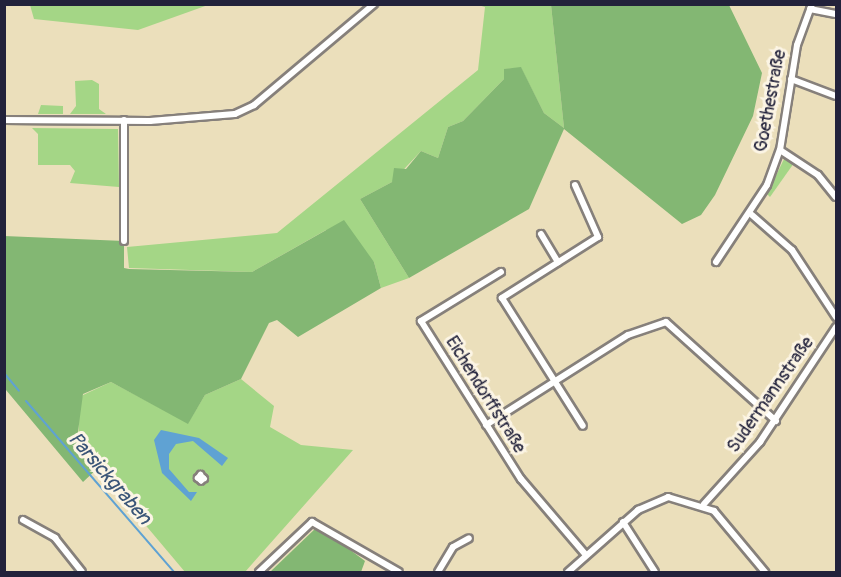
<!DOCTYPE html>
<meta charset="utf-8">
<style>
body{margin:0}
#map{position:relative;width:841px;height:577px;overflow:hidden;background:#ebdfbb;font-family:Pangolin,sans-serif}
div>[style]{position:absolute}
.green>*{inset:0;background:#a4d686}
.forest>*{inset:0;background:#83b773}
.water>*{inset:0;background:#5fa2d3}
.stream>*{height:2px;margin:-1px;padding:0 1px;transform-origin:1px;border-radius:1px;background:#5fa2d3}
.roads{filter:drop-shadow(2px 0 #86807b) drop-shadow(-2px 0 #86807b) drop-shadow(0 2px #86807b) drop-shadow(0 -2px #86807b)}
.pedestrian>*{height:4.5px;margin:-2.25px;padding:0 2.25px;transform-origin:2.25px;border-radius:2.25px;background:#fff}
.minor>*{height:6px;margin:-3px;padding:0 3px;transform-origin:3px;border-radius:3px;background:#fff}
span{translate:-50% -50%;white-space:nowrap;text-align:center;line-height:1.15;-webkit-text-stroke:6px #fcf5e5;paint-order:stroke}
.street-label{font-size:18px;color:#22223b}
.water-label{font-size:20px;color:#3a5578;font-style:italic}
.frame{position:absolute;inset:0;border:6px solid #22223b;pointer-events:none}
</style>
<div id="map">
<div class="green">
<div style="clip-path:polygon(30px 5px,208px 5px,138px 30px,34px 19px)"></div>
<div style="clip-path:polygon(478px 5px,551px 5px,564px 128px,544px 113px,521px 68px,504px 69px,504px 79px,463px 121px,448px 127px,438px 158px,421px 151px,392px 182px,360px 199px,409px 278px,381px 288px,374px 262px,326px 230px,252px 272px,129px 268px,127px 247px,277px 233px,478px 70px,485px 7px)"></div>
<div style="clip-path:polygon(92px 80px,99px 84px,99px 109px,106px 114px,70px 114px,76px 106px,75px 81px)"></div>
<div style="clip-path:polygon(41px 105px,63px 106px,63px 114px,38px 114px)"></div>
<div style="clip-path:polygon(32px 128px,118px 129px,119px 187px,70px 183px,75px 171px,70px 165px,38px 165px,38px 134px)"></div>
<div style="clip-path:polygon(785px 157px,794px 163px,770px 197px,767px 194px)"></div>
<div style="clip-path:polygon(241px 379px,274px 406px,270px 427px,301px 445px,353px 450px,245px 572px,185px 572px,79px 446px,78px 405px,83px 395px,111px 382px,188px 423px,205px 395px)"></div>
</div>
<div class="forest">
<div style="clip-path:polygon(551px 5px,729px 5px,762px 73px,753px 116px,715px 195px,701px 215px,682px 224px,564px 129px,529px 209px,409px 278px,360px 199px,392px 182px,394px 168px,406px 169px,421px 151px,438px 158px,448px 127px,463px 121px,504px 79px,504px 69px,521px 67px,544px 113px,564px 128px)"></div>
<div style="clip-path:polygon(344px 220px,374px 262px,381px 288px,298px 337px,277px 320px,269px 323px,241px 379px,205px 395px,188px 424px,111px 382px,83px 394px,77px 439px,99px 467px,83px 482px,6px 390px,4px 236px,124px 241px,124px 268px,129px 269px,252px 272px)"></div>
<div style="clip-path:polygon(318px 526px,365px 561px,361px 572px,270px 572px)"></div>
</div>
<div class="water">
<div style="clip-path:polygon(161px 430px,199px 438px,228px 458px,222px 466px,193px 441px,176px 444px,169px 454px,169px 469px,189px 492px,197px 492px,191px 501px,162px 473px,154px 440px)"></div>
</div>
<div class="stream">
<div style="left:4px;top:373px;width:23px;rotate:50deg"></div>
<div style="left:26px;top:401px;width:226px;rotate:49.1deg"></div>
</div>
<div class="roads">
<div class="pedestrian">
<div style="left:200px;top:474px;width:6px;rotate:45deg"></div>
<div style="left:204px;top:478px;width:4px;rotate:135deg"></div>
<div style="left:201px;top:481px;width:5px;rotate:-143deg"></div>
<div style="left:197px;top:478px;width:5px;rotate:-53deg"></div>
</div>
<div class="minor">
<div style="left:810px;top:9px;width:26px;rotate:11deg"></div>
<div style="left:791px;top:79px;width:48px;rotate:20.7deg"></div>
<div style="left:4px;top:120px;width:146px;rotate:0.4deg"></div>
<div style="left:150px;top:121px;width:85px;rotate:-4.7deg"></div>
<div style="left:235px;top:114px;width:21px;rotate:-25deg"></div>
<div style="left:254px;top:105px;width:157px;rotate:-40.1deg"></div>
<div style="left:780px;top:150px;width:45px;rotate:33.3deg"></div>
<div style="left:818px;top:175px;width:28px;rotate:51deg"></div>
<div style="left:575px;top:185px;width:57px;rotate:66.1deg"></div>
<div style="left:598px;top:237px;width:114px;rotate:147.6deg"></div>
<div style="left:502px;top:298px;width:151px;rotate:57.7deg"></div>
<div style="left:752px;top:215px;width:53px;rotate:41.2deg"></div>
<div style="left:792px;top:250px;width:80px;rotate:56.7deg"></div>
<div style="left:541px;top:234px;width:33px;rotate:59deg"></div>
<div style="left:124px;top:241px;width:121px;rotate:-90deg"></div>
<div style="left:716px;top:262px;width:92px;rotate:-56.5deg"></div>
<div style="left:767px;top:185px;width:37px;rotate:-70deg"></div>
<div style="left:780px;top:150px;width:106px;rotate:-80.8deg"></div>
<div style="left:797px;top:45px;width:44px;rotate:-69.9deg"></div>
<div style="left:501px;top:272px;width:94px;rotate:148.5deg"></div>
<div style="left:421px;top:321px;width:187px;rotate:57.7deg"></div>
<div style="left:521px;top:479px;width:100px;rotate:49.5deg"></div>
<div style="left:486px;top:425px;width:168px;rotate:-32.4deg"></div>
<div style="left:628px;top:335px;width:40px;rotate:-18.9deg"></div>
<div style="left:666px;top:322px;width:148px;rotate:42deg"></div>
<div style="left:704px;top:504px;width:84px;rotate:-47.9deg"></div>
<div style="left:760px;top:442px;width:138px;rotate:-56.5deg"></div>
<div style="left:23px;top:520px;width:37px;rotate:29deg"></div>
<div style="left:55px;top:538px;width:43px;rotate:51.5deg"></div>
<div style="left:623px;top:522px;width:59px;rotate:57.4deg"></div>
<div style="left:259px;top:572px;width:73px;rotate:-43.3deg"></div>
<div style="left:312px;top:522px;width:100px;rotate:29.9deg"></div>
<div style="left:438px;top:572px;width:29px;rotate:-59deg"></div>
<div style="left:453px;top:547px;width:18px;rotate:-29deg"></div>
<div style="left:568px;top:572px;width:94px;rotate:-41.5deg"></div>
<div style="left:638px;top:510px;width:33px;rotate:-23deg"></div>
<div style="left:668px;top:497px;width:48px;rotate:16.9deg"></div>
<div style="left:714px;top:511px;width:80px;rotate:50.1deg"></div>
</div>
</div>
<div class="street-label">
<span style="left:771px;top:101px;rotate:-79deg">Goethestraße</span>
<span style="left:485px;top:395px;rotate:58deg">Eichendorffstraße</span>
<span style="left:771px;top:395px;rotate:-55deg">Sudermannstraße</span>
</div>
<div class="water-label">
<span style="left:110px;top:478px;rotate:49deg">Parsickgraben</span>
</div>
<div class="frame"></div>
</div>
